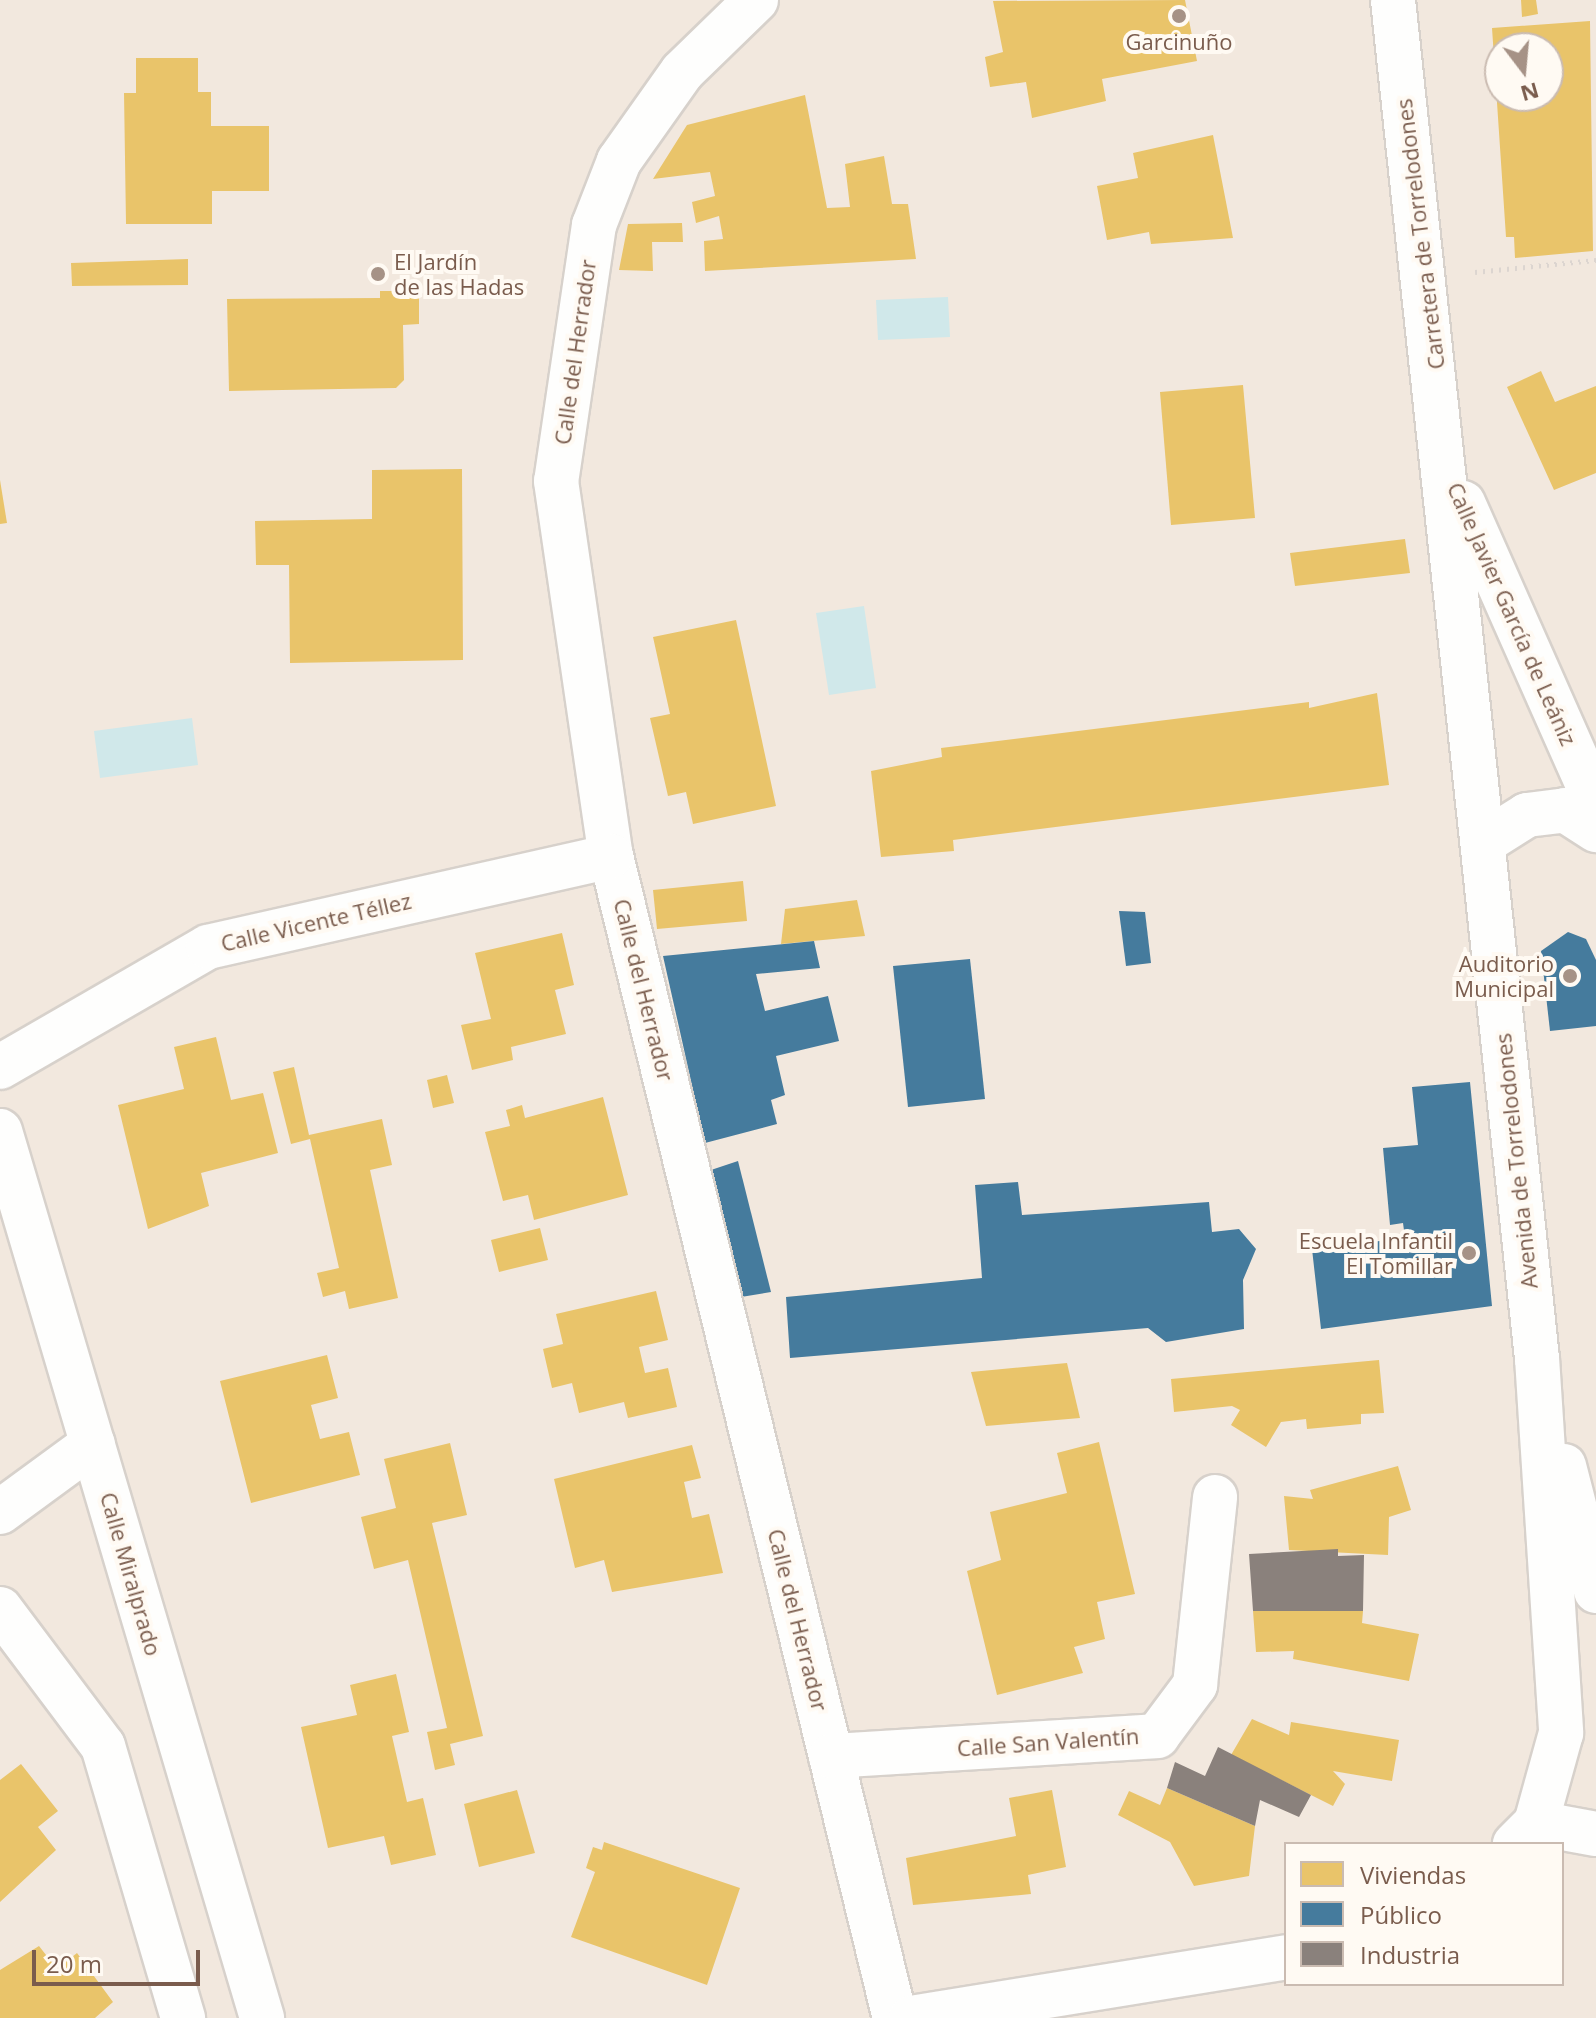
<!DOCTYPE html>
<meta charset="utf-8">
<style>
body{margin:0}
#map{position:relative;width:1596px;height:2018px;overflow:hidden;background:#f9f5f0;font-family:"Open Sans",sans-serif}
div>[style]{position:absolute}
.residential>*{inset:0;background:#f2e8de}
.water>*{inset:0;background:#d0e8ea}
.homes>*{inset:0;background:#e9c46a}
.public>*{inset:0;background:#457b9d}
.industry>*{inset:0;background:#8a817c}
.path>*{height:5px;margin-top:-2.5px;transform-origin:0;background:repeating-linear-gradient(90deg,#dcd5d0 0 2px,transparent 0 8px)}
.roads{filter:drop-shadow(2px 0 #d7d1cb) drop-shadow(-2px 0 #d7d1cb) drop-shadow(0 2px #d7d1cb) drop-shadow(0 -2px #d7d1cb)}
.minor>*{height:44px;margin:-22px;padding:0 22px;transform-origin:22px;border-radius:22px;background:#fefefd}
.dots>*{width:22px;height:22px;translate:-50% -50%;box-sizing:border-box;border:4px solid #fffaf3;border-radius:50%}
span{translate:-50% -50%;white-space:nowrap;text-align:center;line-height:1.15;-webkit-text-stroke:8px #fffaf3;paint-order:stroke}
.poi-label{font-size:22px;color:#7a5c4d}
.left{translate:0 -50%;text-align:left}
.right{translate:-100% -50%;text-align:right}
.street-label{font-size:22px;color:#7a5c4d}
.legend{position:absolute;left:1284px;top:1842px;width:280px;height:144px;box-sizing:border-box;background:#fffaf3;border:2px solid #cabbb1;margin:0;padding:10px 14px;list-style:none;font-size:24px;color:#7a5c4d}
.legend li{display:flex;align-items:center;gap:16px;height:40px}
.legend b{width:40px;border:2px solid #cabbb1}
.north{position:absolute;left:1484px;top:32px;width:80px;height:80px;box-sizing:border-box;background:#fffaf3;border:2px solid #cabbb1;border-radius:50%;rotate:164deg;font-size:22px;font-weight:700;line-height:32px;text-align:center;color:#7a5c4d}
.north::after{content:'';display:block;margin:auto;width:28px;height:36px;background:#a69286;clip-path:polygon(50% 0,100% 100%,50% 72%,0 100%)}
.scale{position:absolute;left:32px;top:1950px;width:168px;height:36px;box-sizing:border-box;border:4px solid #7a5c4d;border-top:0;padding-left:10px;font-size:24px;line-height:28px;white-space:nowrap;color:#7a5c4d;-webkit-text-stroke:6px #fffaf3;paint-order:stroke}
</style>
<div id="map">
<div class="residential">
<div style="clip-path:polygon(evenodd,0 0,1596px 0,1596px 2018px,0 2018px,0 0,1500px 48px,1548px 48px,1548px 96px,1500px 96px,1500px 48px,0 0,1286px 1844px,1562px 1844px,1562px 1984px,1286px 1984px,1286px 1844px)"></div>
</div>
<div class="water">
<div style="clip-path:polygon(948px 297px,950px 337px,878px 340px,876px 300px)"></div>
<div style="clip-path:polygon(864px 606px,876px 688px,829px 695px,816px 613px)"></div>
<div style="clip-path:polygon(192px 718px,198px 765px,100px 778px,94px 731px)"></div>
</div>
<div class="homes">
<div style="clip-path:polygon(1185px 0,1197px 61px,1102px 79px,1106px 101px,1032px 118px,1026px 82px,990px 87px,985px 57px,1003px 52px,993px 1px)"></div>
<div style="clip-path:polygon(1521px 0,1536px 0,1538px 14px,1522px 17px)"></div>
<div style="clip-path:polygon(evenodd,1590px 21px,1593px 251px,1515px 258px,1514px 237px,1506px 237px,1492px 28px,1590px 21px,1500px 48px,1548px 48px,1548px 96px,1500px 96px,1500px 48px)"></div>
<div style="clip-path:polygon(136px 58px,198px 58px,198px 92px,211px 92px,211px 126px,269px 126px,269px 191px,212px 191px,212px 224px,126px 224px,124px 93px,136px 93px)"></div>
<div style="clip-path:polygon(805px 95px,827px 208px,850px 207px,845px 164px,884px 156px,892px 204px,908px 204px,916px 259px,705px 271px,704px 241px,723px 239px,719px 216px,696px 223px,692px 202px,715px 196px,710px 172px,653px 179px,687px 125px)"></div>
<div style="clip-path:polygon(1213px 135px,1233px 238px,1151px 244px,1149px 232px,1107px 240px,1097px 186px,1138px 178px,1133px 153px)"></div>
<div style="clip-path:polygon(682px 223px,683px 242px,652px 242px,653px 271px,619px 270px,628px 224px)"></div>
<div style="clip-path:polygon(188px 259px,188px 285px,72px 286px,71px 263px)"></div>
<div style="clip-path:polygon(380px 291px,411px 291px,419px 298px,419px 324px,403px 325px,404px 380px,396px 388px,229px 391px,227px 299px,380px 298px)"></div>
<div style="clip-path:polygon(1541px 371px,1555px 402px,1596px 386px,1596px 473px,1554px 490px,1507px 387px)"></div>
<div style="clip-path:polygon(1243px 385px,1255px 518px,1171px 525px,1160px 392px)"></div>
<div style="clip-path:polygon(462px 469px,463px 660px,290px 663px,289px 565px,256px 565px,255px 521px,372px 519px,372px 470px)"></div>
<div style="clip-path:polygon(0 480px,7px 523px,0 524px)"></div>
<div style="clip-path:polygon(1405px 539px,1410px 573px,1295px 586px,1290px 553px)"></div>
<div style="clip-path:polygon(736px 620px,776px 806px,693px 824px,686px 792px,668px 796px,650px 718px,670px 714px,653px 637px)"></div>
<div style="clip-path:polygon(1377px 693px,1389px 785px,953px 840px,954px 851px,881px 857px,871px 771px,942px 757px,941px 748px,1309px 702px,1309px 708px)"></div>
<div style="clip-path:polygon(743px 881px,747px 921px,657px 929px,653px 890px)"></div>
<div style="clip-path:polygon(857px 900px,865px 936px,781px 944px,785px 909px)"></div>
<div style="clip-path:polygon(562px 933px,574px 985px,555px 990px,566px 1034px,511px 1047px,513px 1060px,472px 1070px,461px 1025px,491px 1019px,475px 953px)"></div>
<div style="clip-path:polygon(216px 1037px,231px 1100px,263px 1093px,278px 1153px,201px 1173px,209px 1206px,148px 1229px,118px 1105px,184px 1089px,174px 1047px)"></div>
<div style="clip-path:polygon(294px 1067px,309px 1135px,382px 1119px,392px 1165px,370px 1170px,398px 1298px,349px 1309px,345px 1291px,323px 1297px,317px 1273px,339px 1268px,310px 1139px,291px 1144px,273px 1072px)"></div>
<div style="clip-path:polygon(447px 1075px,454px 1103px,433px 1108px,427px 1080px)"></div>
<div style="clip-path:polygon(603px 1097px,628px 1195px,534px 1220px,528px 1195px,503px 1201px,485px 1132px,510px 1126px,506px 1110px,522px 1105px,525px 1118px)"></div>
<div style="clip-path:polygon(540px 1228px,548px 1260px,499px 1272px,491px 1240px)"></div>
<div style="clip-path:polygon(656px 1291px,668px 1340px,639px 1347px,645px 1373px,668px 1368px,677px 1407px,628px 1418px,624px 1402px,579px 1413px,572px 1383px,552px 1388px,543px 1349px,563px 1344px,556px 1314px)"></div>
<div style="clip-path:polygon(327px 1355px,338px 1398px,311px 1405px,320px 1439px,349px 1432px,360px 1475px,251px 1503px,220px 1381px)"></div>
<div style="clip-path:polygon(1379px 1360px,1384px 1413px,1361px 1414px,1361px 1424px,1307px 1429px,1306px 1419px,1281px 1422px,1266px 1447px,1231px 1425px,1240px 1410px,1232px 1406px,1174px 1412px,1171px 1379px)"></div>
<div style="clip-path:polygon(1067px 1363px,1080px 1418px,986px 1426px,971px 1372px)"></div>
<div style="clip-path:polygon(1099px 1442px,1135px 1594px,1097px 1602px,1105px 1639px,1074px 1647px,1083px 1673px,997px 1695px,967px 1571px,1001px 1560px,990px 1512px,1067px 1493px,1057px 1453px)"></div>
<div style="clip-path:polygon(450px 1443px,467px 1515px,432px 1523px,483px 1736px,450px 1744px,455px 1765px,435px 1770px,427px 1732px,447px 1728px,408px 1560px,374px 1569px,361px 1517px,396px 1508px,384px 1459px)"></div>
<div style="clip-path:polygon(692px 1445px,701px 1478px,684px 1482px,692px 1518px,709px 1514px,723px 1573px,612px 1592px,604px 1560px,575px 1568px,554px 1479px)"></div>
<div style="clip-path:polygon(1398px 1466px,1411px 1510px,1389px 1517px,1388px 1555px,1289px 1550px,1284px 1496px,1313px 1499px,1310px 1490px)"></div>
<div style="clip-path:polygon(1253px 1611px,1363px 1611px,1362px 1623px,1419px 1634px,1409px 1681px,1293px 1659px,1294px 1651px,1256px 1652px)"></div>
<div style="clip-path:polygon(396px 1674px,409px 1732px,392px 1736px,407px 1802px,423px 1798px,436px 1855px,391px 1865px,384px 1836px,328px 1848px,301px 1727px,357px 1715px,350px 1685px)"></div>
<div style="clip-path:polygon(1252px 1719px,1289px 1735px,1291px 1722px,1399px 1740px,1392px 1781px,1333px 1771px,1345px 1784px,1333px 1806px,1231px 1755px)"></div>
<div style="clip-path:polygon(21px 1764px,58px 1811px,38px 1827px,56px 1850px,0 1902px,0 1780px)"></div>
<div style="clip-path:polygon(1167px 1788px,1255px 1826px,1249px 1876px,1194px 1886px,1170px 1842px,1118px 1815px,1129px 1791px,1160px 1805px)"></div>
<div style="clip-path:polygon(517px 1790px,535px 1853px,479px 1867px,464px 1804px)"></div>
<div style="clip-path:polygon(1052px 1790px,1066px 1867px,1028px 1875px,1031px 1894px,913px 1905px,906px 1858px,1016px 1836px,1009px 1798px)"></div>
<div style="clip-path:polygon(604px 1842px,740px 1888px,707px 1985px,571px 1937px,595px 1872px,586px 1868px,593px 1847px,602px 1850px)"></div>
<div style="clip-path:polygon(39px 1946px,57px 1969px,77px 1953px,113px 2002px,95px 2018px,0 2018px,0 1970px)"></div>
</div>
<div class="public">
<div style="clip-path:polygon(1119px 911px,1145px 912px,1151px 963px,1126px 966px)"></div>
<div style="clip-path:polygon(1568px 932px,1586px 939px,1596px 960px,1596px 1026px,1550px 1031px,1541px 951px)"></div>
<div style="clip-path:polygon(814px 941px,820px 968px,756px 974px,765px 1011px,828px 996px,839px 1041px,776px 1056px,785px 1095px,771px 1100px,777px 1124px,705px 1143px,663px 956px)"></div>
<div style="clip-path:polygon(970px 959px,985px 1099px,908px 1107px,893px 966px)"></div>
<div style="clip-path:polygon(1470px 1082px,1492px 1306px,1321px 1329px,1312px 1249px,1405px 1238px,1403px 1223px,1390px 1225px,1383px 1148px,1418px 1145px,1412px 1087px)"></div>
<div style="clip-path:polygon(738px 1161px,771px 1292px,741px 1297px,711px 1170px)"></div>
<div style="clip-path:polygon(1018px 1182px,1022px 1215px,1209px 1202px,1212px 1232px,1239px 1229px,1256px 1249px,1243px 1280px,1244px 1329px,1166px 1342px,1148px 1328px,790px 1358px,786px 1297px,982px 1278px,975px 1185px)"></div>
</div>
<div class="industry">
<div style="clip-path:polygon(1338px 1549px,1338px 1556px,1364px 1555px,1363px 1611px,1253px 1611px,1249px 1554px)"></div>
<div style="clip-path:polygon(1218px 1747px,1311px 1795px,1299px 1817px,1260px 1800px,1255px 1826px,1167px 1788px,1175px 1762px,1205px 1776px)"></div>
</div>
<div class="path">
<div style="left:1475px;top:272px;width:122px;rotate:-5.7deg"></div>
</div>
<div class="roads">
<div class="minor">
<div style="left:756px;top:0;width:103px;rotate:135.8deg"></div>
<div style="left:682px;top:72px;width:109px;rotate:125.3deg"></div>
<div style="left:619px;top:161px;width:69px;rotate:111.3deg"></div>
<div style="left:594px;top:225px;width:259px;rotate:98.4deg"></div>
<div style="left:556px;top:481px;width:379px;rotate:81.7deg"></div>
<div style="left:611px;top:856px;width:1196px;rotate:76.27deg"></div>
<div style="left:1393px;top:0;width:1366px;rotate:83.95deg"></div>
<div style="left:1537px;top:1358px;width:376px;rotate:86.3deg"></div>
<div style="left:1561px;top:1733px;width:93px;rotate:105.5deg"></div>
<div style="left:1536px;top:1823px;width:30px;rotate:135deg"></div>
<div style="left:1463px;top:503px;width:328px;rotate:66.1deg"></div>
<div style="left:1484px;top:842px;width:51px;rotate:-32.1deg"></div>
<div style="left:1527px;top:815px;width:38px;rotate:-7deg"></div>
<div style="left:1565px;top:810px;width:37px;rotate:33deg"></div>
<div style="left:0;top:1067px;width:240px;rotate:-30deg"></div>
<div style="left:208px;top:947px;width:413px;rotate:-12.7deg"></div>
<div style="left:0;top:1131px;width:925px;rotate:73.54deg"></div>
<div style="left:1564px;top:1466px;width:129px;rotate:75.6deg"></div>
<div style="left:0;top:1512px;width:115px;rotate:-36.2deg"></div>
<div style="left:0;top:1609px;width:171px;rotate:53.1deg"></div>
<div style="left:103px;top:1746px;width:284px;rotate:73.6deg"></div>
<div style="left:831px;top:1756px;width:327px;rotate:-3.5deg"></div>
<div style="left:1157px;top:1736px;width:64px;rotate:-53.3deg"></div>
<div style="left:1195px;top:1685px;width:189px;rotate:-83.9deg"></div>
<div style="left:1536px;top:1823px;width:61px;rotate:10.4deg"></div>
<div style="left:911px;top:2018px;width:380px;rotate:-9.2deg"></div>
</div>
</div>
<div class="dots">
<div style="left:1179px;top:16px;background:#a69286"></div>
<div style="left:378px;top:274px;background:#a69286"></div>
<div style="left:1570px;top:976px;background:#a69286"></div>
<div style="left:1469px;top:1253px;background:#a69286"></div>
</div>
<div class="poi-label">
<span style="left:1179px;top:42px">Garcinuño</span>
<span class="left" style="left:394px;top:274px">El Jardín<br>de las Hadas</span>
<span class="right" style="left:1554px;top:976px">Auditorio<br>Municipal</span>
<span class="right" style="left:1453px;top:1253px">Escuela Infantil<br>El Tomillar</span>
</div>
<div class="street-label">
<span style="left:1420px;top:234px;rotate:-97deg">Carretera de Torrelodones</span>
<span style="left:575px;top:352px;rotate:-82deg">Calle del Herrador</span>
<span style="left:1512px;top:614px;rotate:66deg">Calle Javier García de Leániz</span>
<span style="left:316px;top:922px;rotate:-13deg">Calle Vicente Téllez</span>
<span style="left:644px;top:990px;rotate:76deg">Calle del Herrador</span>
<span style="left:1516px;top:1161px;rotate:-96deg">Avenida de Torrelodones</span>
<span style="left:131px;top:1574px;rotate:74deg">Calle Miralprado</span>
<span style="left:798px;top:1620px;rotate:76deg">Calle del Herrador</span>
<span style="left:1048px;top:1742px;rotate:-4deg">Calle San Valentín</span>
</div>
<ul class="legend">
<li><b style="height:22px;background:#e9c46a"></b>Viviendas</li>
<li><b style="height:22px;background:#457b9d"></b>Público</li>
<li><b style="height:22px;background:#8a817c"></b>Industria</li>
</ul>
<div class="north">N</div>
<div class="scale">20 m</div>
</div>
